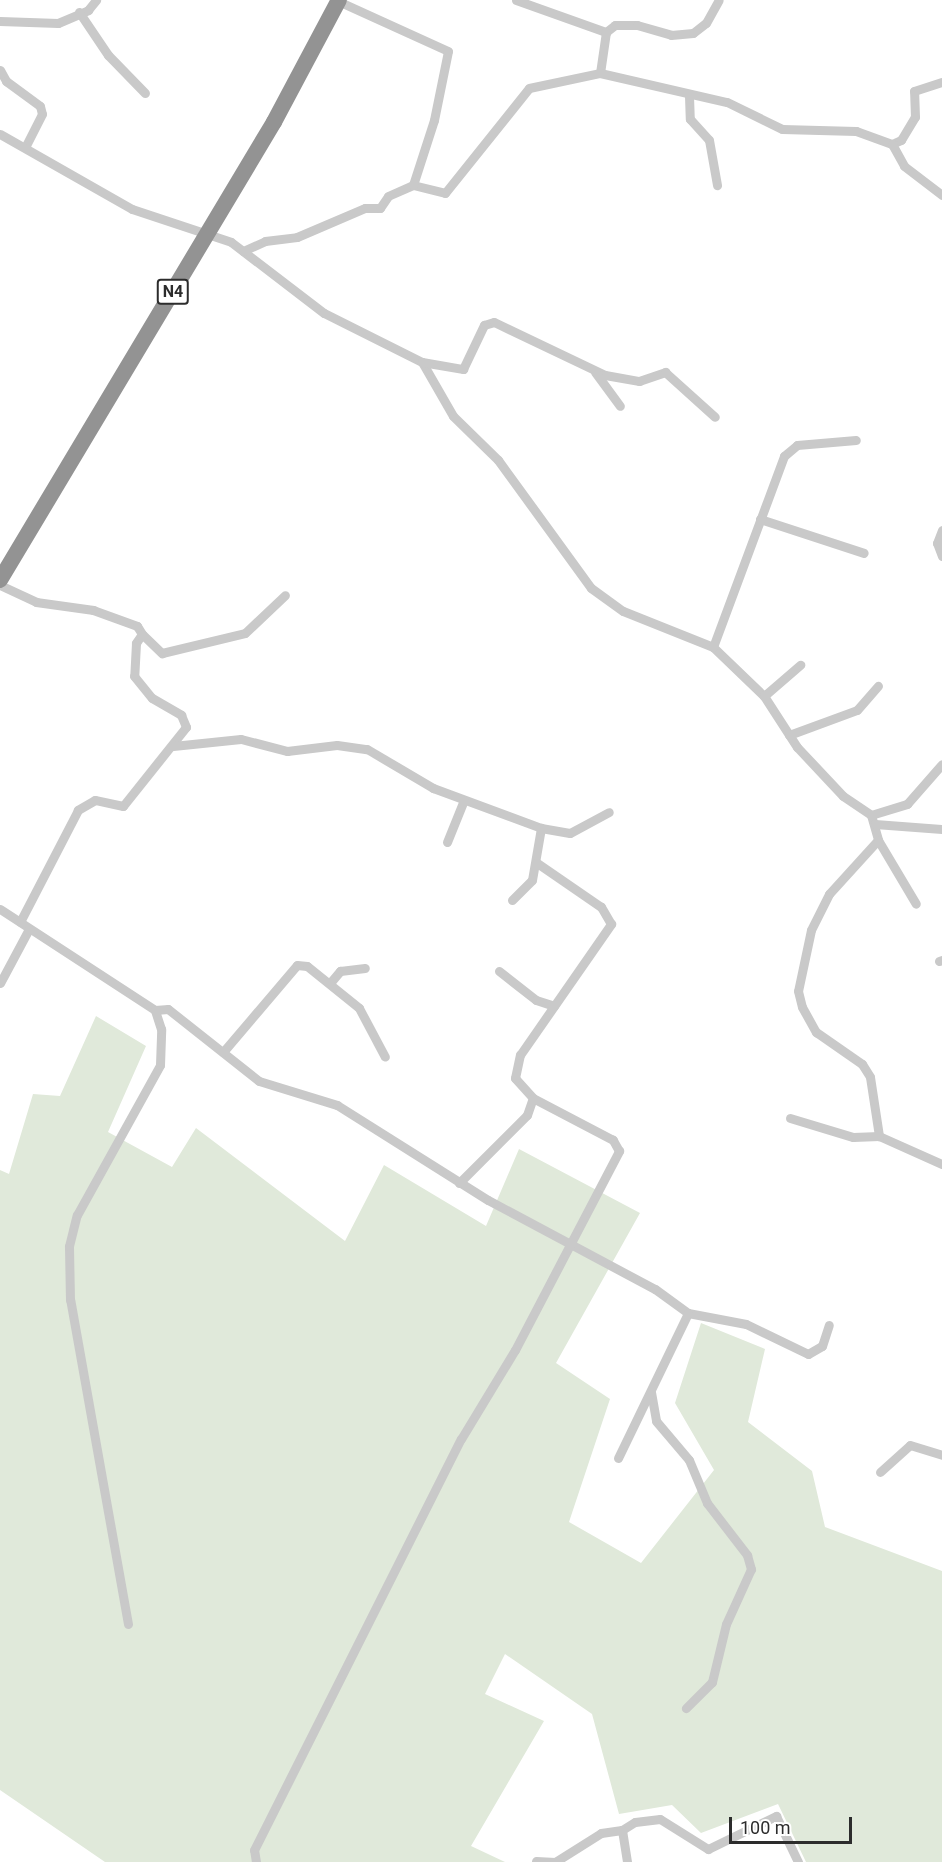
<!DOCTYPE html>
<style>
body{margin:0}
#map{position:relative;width:942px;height:1862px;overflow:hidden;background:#fff;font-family:Roboto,sans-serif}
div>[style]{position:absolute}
.green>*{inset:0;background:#e0e9da}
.street>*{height:9px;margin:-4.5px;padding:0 4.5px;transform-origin:4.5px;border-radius:4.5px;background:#c9c9c9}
.highway>*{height:16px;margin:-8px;padding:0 8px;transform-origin:8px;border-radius:8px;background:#939393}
span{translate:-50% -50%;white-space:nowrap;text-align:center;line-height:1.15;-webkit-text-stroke:6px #fff;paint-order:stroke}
.shield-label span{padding:2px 4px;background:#fff;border:2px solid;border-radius:4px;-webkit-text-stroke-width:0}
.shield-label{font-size:16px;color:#2c2c2c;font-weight:700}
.scale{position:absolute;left:729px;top:1817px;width:123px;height:27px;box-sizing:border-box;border:3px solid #2c2c2c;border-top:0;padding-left:8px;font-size:18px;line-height:21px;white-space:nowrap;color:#2c2c2c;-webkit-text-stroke:4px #fff;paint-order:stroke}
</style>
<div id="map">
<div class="green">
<div style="clip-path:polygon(96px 1016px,146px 1046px,108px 1132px,172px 1167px,196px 1128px,345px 1241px,384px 1165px,486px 1226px,519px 1149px,640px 1213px,556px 1363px,610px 1399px,569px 1522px,641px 1563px,714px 1470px,675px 1403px,701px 1323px,765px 1349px,748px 1422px,812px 1471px,825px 1527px,942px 1571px,942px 1862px,806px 1862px,778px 1804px,701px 1833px,672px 1805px,619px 1814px,592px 1714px,505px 1654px,485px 1694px,544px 1721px,471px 1846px,505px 1862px,105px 1862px,0 1790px,0 1170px,9px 1174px,33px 1094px,60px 1096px)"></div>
</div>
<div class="street">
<div style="left:516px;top:0;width:96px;rotate:19.6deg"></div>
<div style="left:606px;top:32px;width:11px;rotate:-38deg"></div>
<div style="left:615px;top:25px;width:22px"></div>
<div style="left:637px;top:25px;width:35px;rotate:16deg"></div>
<div style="left:671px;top:35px;width:22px;rotate:-5deg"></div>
<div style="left:693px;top:33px;width:16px;rotate:-38deg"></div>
<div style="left:706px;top:23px;width:26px;rotate:-61deg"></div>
<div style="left:79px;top:12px;width:52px;rotate:56deg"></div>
<div style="left:108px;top:55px;width:53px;rotate:45.8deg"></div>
<div style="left:0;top:21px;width:58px;rotate:2deg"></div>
<div style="left:58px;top:23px;width:33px;rotate:-23deg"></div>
<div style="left:88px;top:10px;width:13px;rotate:-51deg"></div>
<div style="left:0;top:70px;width:13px;rotate:61deg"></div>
<div style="left:6px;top:81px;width:42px;rotate:36.3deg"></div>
<div style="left:40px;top:106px;width:8px;rotate:76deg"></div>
<div style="left:42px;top:114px;width:35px;rotate:117deg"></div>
<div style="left:600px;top:73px;width:41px;rotate:-81.7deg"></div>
<div style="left:689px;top:96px;width:23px;rotate:88deg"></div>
<div style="left:690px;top:119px;width:28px;rotate:48deg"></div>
<div style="left:709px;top:140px;width:46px;rotate:79.9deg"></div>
<div style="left:0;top:134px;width:152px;rotate:29.6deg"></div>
<div style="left:132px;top:209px;width:104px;rotate:18.4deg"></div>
<div style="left:231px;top:242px;width:117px;rotate:37.4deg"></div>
<div style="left:324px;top:313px;width:110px;rotate:26.6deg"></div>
<div style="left:422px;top:362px;width:62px;rotate:60.1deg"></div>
<div style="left:453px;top:416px;width:63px;rotate:44.4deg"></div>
<div style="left:498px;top:460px;width:158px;rotate:54deg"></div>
<div style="left:591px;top:588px;width:39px;rotate:36deg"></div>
<div style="left:623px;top:611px;width:97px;rotate:21.8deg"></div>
<div style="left:713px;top:647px;width:71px;rotate:43.9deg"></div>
<div style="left:764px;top:696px;width:61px;rotate:57.1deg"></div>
<div style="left:797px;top:747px;width:67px;rotate:46.8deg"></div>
<div style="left:843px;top:796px;width:34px;rotate:34deg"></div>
<div style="left:871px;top:815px;width:26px;rotate:74deg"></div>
<div style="left:878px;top:840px;width:73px;rotate:132.2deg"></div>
<div style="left:829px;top:894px;width:40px;rotate:116.6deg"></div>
<div style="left:811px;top:930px;width:62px;rotate:102deg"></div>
<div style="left:798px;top:991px;width:16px;rotate:76deg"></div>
<div style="left:802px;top:1007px;width:29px;rotate:61deg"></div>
<div style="left:816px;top:1032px;width:56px;rotate:34.8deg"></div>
<div style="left:862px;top:1064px;width:15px;rotate:58deg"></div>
<div style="left:870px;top:1077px;width:60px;rotate:81.3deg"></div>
<div style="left:879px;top:1136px;width:69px;rotate:24deg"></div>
<div style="left:892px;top:144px;width:10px;rotate:-24deg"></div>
<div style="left:901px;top:140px;width:27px;rotate:-59deg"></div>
<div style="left:915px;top:117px;width:26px;rotate:-92deg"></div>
<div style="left:914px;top:91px;width:29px;rotate:-18deg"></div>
<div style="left:413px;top:185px;width:33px;rotate:14deg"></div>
<div style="left:445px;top:193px;width:134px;rotate:-51.3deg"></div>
<div style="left:529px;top:88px;width:73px;rotate:-11.9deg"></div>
<div style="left:600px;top:73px;width:130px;rotate:12.9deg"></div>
<div style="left:727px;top:102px;width:61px;rotate:26.1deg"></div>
<div style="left:782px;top:129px;width:74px;rotate:1.5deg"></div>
<div style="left:856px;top:131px;width:38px;rotate:20deg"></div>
<div style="left:892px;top:144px;width:25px;rotate:61deg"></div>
<div style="left:904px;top:166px;width:48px;rotate:37.3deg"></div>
<div style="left:243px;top:251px;width:24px;rotate:-24deg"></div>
<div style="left:265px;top:241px;width:32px;rotate:-7deg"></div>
<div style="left:297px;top:237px;width:74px;rotate:-23.1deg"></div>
<div style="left:365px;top:208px;width:15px"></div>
<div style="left:380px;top:208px;width:14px;rotate:-56deg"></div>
<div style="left:388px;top:196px;width:27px;rotate:-24deg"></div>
<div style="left:413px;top:185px;width:68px;rotate:-72.1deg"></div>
<div style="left:434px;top:120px;width:70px;rotate:-78.5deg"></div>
<div style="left:448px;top:51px;width:121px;rotate:-155.6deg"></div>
<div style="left:422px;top:362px;width:42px;rotate:9.7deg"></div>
<div style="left:463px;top:369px;width:49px;rotate:-64.5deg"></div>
<div style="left:484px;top:325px;width:10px;rotate:-17deg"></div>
<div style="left:494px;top:322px;width:123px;rotate:25.5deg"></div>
<div style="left:605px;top:375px;width:35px;rotate:10deg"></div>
<div style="left:639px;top:381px;width:28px;rotate:-19deg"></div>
<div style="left:665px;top:372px;width:67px;rotate:42deg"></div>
<div style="left:595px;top:372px;width:42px;rotate:53.7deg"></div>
<div style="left:760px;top:519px;width:109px;rotate:18.1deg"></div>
<div style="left:942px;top:530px;width:14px;rotate:111deg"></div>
<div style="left:937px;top:543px;width:14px;rotate:69deg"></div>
<div style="left:0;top:585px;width:40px;rotate:25deg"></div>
<div style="left:36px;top:602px;width:58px;rotate:8deg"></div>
<div style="left:93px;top:610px;width:47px;rotate:20deg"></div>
<div style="left:137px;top:626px;width:9px;rotate:58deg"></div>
<div style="left:142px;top:634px;width:11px;rotate:124deg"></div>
<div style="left:136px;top:643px;width:33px;rotate:93deg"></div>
<div style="left:134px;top:676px;width:28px;rotate:51deg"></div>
<div style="left:152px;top:698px;width:34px;rotate:30deg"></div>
<div style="left:181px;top:715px;width:13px;rotate:67deg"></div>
<div style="left:186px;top:727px;width:101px;rotate:128.6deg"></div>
<div style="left:123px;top:806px;width:29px;rotate:-168deg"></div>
<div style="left:95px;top:800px;width:20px;rotate:150deg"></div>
<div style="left:78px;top:810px;width:126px;rotate:117.4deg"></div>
<div style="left:142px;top:634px;width:28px;rotate:44deg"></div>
<div style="left:162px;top:653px;width:85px;rotate:-13.5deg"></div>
<div style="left:245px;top:633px;width:55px;rotate:-43.5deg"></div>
<div style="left:713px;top:647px;width:204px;rotate:-69.6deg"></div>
<div style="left:784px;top:456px;width:17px;rotate:-40deg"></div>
<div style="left:797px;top:445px;width:59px;rotate:-4.8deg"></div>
<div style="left:764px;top:696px;width:48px;rotate:-40.7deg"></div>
<div style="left:789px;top:735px;width:72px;rotate:-20.2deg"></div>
<div style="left:857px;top:710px;width:32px;rotate:-49deg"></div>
<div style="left:173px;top:746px;width:68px;rotate:-5.9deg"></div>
<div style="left:241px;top:739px;width:48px;rotate:14.6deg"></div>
<div style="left:287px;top:751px;width:50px;rotate:-6.8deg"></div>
<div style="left:337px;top:745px;width:30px;rotate:8deg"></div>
<div style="left:367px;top:749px;width:77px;rotate:30.6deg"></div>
<div style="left:433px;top:788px;width:115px;rotate:20.3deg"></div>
<div style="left:541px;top:828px;width:29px;rotate:10deg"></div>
<div style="left:570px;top:833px;width:44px;rotate:-28.3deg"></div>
<div style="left:871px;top:815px;width:38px;rotate:-17deg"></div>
<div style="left:907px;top:804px;width:53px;rotate:-48.8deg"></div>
<div style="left:875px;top:824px;width:67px;rotate:4.3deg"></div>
<div style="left:878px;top:840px;width:74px;rotate:59.3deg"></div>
<div style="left:447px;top:842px;width:45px;rotate:-68deg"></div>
<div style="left:512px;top:900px;width:28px;rotate:-45deg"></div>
<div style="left:532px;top:880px;width:53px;rotate:-80.2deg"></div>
<div style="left:0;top:909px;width:185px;rotate:33.1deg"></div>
<div style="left:155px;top:1010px;width:13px;rotate:-4deg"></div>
<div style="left:168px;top:1009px;width:116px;rotate:38.4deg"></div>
<div style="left:259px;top:1081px;width:82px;rotate:17.1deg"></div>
<div style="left:337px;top:1105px;width:178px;rotate:32.2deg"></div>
<div style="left:488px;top:1200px;width:189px;rotate:28.1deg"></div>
<div style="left:655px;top:1289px;width:41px;rotate:36deg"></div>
<div style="left:688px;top:1313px;width:59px;rotate:10.7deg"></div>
<div style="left:746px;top:1324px;width:69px;rotate:25.8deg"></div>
<div style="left:808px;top:1354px;width:16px;rotate:-30deg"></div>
<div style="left:822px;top:1346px;width:22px;rotate:-72deg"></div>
<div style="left:939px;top:961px;width:3px;rotate:-18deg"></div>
<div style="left:499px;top:971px;width:47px;rotate:38.1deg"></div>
<div style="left:536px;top:1000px;width:19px;rotate:18deg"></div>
<div style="left:0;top:983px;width:61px;rotate:-61.8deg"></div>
<div style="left:330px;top:983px;width:16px;rotate:-50deg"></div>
<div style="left:340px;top:971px;width:25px;rotate:-7deg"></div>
<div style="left:223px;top:1052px;width:114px;rotate:-49.6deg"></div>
<div style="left:297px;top:965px;width:10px;rotate:6deg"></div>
<div style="left:307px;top:966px;width:67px;rotate:38.9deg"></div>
<div style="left:359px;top:1008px;width:55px;rotate:62deg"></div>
<div style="left:790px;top:1118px;width:66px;rotate:16.8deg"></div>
<div style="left:853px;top:1137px;width:26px;rotate:-2deg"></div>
<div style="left:459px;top:1183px;width:96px;rotate:-45deg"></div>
<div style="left:527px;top:1115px;width:18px;rotate:-71deg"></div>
<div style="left:533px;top:1098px;width:27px;rotate:-132deg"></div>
<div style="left:515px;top:1078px;width:24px;rotate:-78deg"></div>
<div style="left:520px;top:1055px;width:160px;rotate:-55.2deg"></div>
<div style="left:611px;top:924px;width:20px;rotate:-120deg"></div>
<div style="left:601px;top:907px;width:78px;rotate:-145.5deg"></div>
<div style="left:651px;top:1392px;width:29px;rotate:80deg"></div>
<div style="left:656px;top:1421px;width:51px;rotate:49.8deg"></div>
<div style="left:689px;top:1460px;width:47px;rotate:67.3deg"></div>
<div style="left:707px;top:1503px;width:66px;rotate:52.4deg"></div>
<div style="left:747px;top:1555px;width:15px;rotate:74deg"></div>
<div style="left:751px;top:1569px;width:60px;rotate:114.4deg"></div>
<div style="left:726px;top:1624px;width:60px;rotate:103.6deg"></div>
<div style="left:712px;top:1682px;width:37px;rotate:135deg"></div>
<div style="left:618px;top:1458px;width:161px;rotate:-64.2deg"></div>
<div style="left:880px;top:1472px;width:40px;rotate:-42deg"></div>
<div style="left:910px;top:1445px;width:34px;rotate:17deg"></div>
<div style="left:128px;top:1624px;width:329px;rotate:-100.1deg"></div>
<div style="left:70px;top:1300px;width:54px;rotate:-91.1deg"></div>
<div style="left:69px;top:1246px;width:32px;rotate:-76deg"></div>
<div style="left:77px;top:1215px;width:171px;rotate:-61deg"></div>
<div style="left:160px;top:1065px;width:36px;rotate:-88deg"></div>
<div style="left:161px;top:1029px;width:20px;rotate:-108deg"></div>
<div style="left:622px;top:1830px;width:15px;rotate:-32deg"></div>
<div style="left:635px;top:1822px;width:25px;rotate:-7deg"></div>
<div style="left:660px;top:1819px;width:57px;rotate:32deg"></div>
<div style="left:708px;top:1849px;width:76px;rotate:-25.9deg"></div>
<div style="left:776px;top:1816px;width:51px;rotate:64.4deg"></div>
<div style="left:536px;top:1861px;width:19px;rotate:3deg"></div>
<div style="left:555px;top:1862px;width:54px;rotate:-32.2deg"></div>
<div style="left:601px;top:1833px;width:21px;rotate:-8deg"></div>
<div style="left:622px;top:1830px;width:32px;rotate:81deg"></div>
<div style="left:256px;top:1862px;width:12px;rotate:-99deg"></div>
<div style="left:254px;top:1850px;width:460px;rotate:-63.3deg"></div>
<div style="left:461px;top:1439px;width:104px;rotate:-58.8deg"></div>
<div style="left:515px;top:1350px;width:225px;rotate:-62.4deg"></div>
<div style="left:619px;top:1151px;width:13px;rotate:-119deg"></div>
<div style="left:613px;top:1140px;width:90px;rotate:-152.3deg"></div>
</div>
<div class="highway">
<div style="left:0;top:580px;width:534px;rotate:-59.11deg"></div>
<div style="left:274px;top:122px;width:138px;rotate:-62deg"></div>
</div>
<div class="shield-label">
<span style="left:173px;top:292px">N4</span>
</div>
<div class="scale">100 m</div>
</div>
